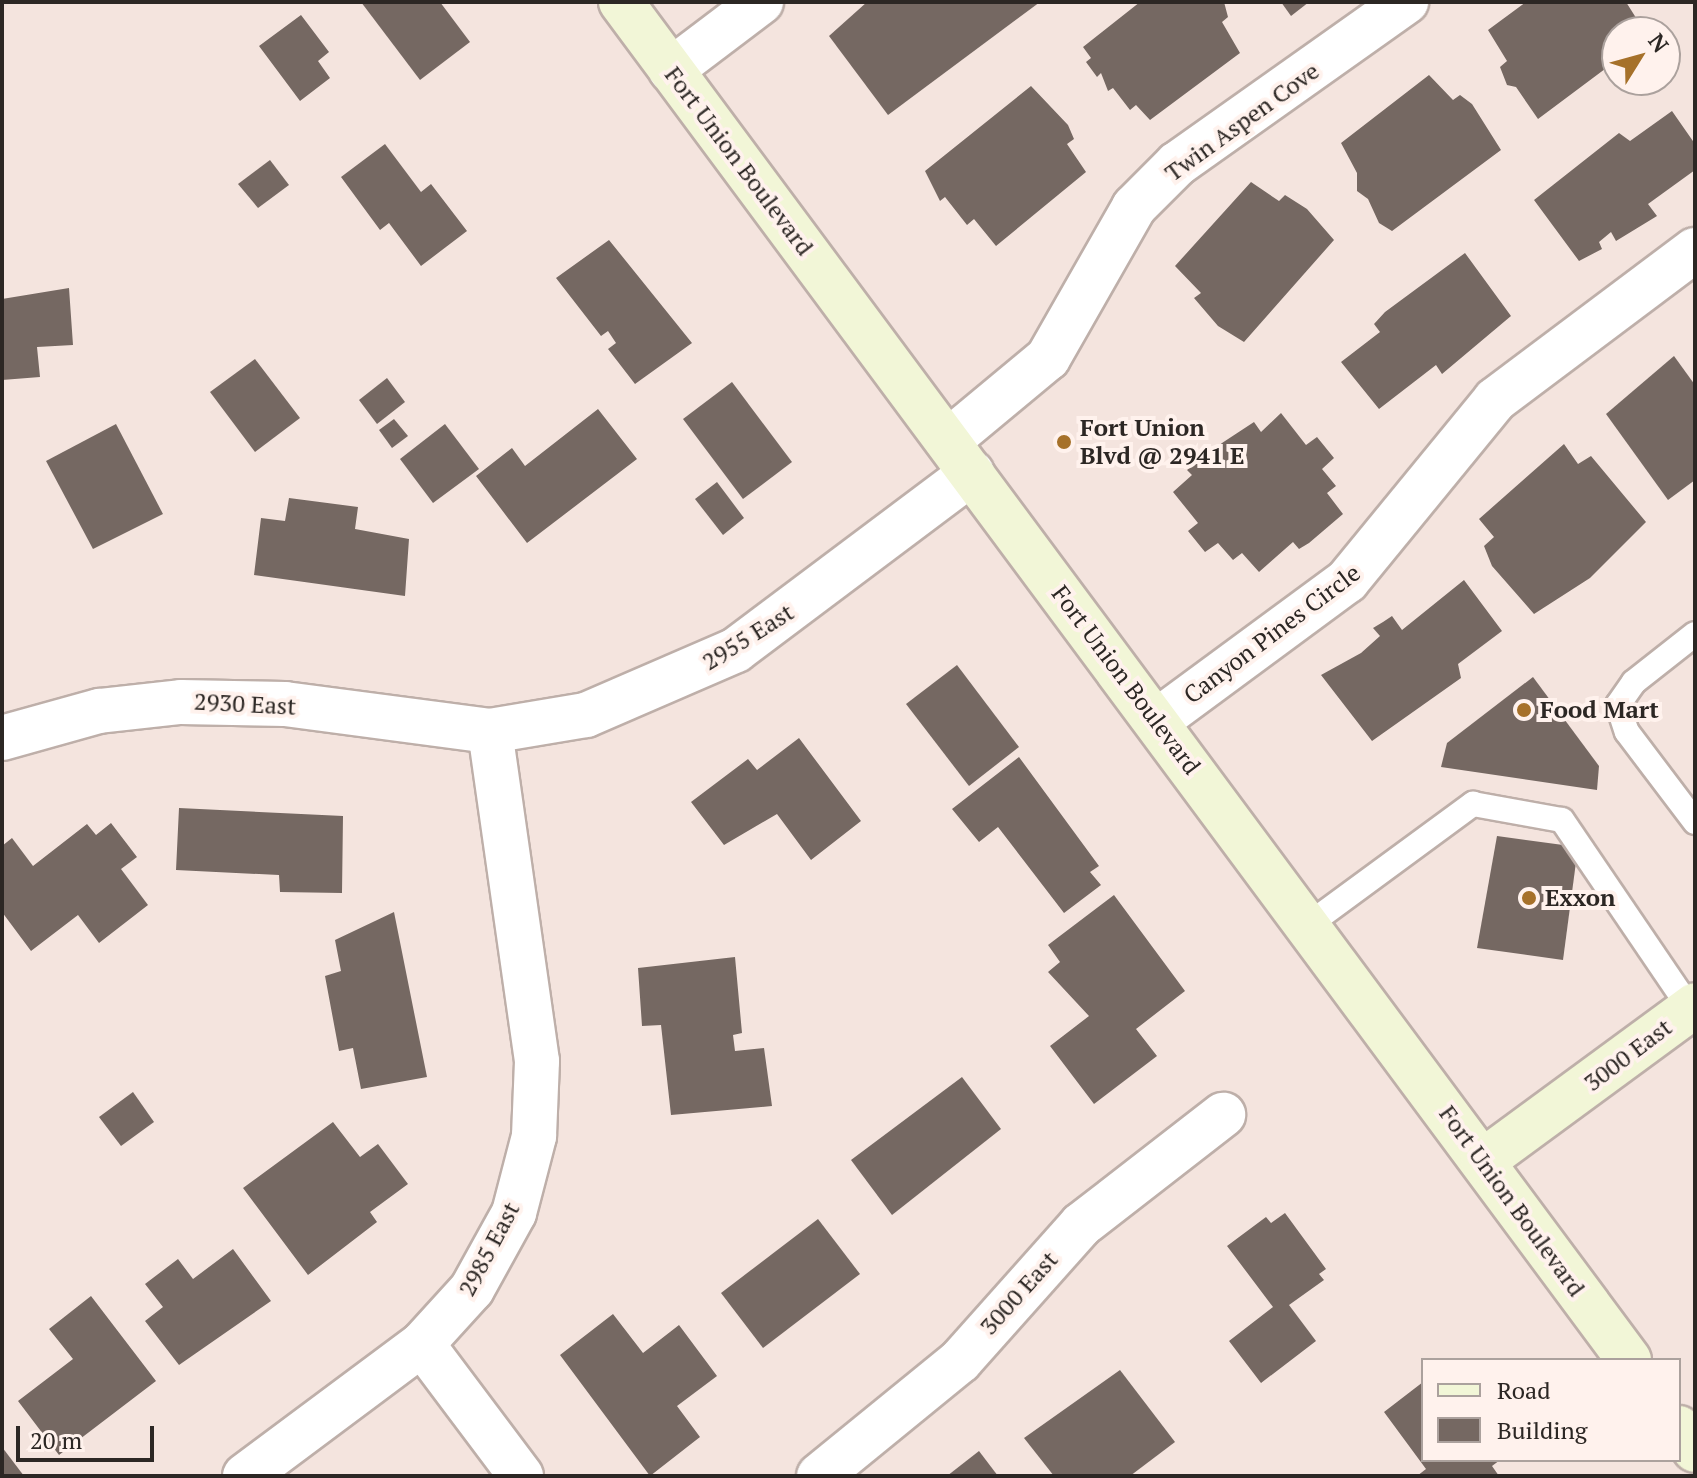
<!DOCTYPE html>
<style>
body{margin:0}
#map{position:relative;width:1697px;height:1478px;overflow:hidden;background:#f4e4de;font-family:"PT Serif",serif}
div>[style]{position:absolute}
.building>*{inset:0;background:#756862}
.roads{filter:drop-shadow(2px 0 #beafa9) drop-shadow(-2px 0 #beafa9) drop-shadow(0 2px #beafa9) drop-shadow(0 -2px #beafa9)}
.lane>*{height:24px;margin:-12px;padding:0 12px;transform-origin:12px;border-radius:12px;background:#fff}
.street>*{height:44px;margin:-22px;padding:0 22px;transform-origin:22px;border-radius:22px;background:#fff}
.secondary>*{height:44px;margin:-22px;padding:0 22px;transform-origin:22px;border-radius:22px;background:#f2f6d7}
.dots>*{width:22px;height:22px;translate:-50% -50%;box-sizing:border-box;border:4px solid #fff2ed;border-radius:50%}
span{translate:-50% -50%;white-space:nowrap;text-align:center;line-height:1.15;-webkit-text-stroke:8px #fff2ed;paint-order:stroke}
.street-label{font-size:24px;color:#2c2724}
.poi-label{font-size:24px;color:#2c2724;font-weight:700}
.left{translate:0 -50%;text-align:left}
.frame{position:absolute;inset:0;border:4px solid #2c2724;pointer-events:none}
.legend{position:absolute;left:1421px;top:1358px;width:260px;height:104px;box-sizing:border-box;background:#fff2ed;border:2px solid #aba19d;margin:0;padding:10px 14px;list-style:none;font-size:24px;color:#2c2724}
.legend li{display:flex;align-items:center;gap:16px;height:40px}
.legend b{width:40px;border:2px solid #aba19d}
.north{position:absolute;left:1601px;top:16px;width:80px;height:80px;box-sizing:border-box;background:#fff2ed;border:2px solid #aba19d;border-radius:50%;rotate:53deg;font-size:22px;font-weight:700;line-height:32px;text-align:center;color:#2c2724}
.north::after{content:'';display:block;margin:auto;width:28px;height:36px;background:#a6712a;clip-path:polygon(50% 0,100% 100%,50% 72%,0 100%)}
.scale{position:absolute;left:16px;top:1426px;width:138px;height:36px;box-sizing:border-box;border:4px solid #2c2724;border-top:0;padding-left:10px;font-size:24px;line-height:28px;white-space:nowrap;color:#2c2724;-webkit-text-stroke:6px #fff2ed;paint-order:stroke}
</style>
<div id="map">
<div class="building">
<div style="clip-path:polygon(361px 2px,440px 2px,470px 42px,420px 80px)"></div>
<div style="clip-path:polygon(867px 2px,1040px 2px,888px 115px,829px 36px)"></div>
<div style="clip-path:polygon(1140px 2px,1224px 2px,1228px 17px,1222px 22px,1240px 53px,1150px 120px,1136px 105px,1130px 110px,1113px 88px,1108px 91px,1101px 73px,1097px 77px,1086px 62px,1091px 58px,1083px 47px)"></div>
<div style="clip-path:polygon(1281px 2px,1309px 2px,1291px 16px)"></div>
<div style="clip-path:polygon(1526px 2px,1626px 2px,1645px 32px,1617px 32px,1617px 60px,1538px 119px,1516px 87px,1507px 85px,1500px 67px,1507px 61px,1488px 30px)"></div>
<div style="clip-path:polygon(301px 15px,329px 52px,318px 61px,330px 78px,300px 101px,259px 46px)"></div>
<div style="clip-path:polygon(1429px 75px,1453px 100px,1460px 95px,1472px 104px,1501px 150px,1392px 231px,1379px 223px,1368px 199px,1357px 191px,1357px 173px,1341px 143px)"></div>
<div style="clip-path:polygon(1031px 86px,1068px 125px,1074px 139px,1067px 144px,1086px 172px,996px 246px,974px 219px,967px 225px,945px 197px,940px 201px,925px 171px)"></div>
<div style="clip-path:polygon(1672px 111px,1695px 144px,1695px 170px,1648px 204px,1657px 216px,1616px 241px,1611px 232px,1599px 242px,1602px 249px,1579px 261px,1534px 200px,1619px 133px,1630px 141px)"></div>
<div style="clip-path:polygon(385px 144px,421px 192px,431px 184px,467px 231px,421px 266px,389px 223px,380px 230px,341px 177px)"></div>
<div style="clip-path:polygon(270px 160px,289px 185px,258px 208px,238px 184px)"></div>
<div style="clip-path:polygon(1251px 182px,1279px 201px,1285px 195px,1307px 209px,1334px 240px,1244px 342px,1218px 326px,1194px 298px,1201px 293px,1175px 266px)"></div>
<div style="clip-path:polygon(609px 240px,692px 343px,635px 384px,608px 349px,616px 343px,608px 331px,601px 336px,556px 278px)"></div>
<div style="clip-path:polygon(1465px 253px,1511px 316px,1442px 374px,1436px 365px,1379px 409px,1341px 362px,1380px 332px,1374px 324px,1385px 312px)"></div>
<div style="clip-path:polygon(69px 288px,73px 345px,37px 347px,40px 377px,2px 380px,2px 299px)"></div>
<div style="clip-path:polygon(1674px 356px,1695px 385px,1695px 480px,1668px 500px,1606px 414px)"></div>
<div style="clip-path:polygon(255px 359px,300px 418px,255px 452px,210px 392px)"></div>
<div style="clip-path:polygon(387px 378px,405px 402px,377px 424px,359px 400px)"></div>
<div style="clip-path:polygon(732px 382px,792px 462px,743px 499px,683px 419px)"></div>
<div style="clip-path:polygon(598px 409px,637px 459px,527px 543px,476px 476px,512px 448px,525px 466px)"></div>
<div style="clip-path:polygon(1281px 413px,1306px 445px,1317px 437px,1334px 458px,1322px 469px,1336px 486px,1327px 493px,1343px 514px,1309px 543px,1299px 549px,1293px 542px,1259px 572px,1242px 553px,1233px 560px,1218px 543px,1205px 552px,1188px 531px,1198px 523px,1173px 492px,1192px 475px,1187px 470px,1222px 443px,1254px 422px,1261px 432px)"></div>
<div style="clip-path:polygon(394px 419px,408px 436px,392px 448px,379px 430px)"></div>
<div style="clip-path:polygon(116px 424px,163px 514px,93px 549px,46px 461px)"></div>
<div style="clip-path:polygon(445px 424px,479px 469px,433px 503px,400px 459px)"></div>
<div style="clip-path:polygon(1564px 444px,1578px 464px,1591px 456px,1646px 522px,1590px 578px,1534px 614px,1492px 566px,1484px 546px,1494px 537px,1479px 519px)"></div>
<div style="clip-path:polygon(717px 482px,744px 518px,723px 535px,695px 499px)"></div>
<div style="clip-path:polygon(289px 498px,358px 507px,355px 529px,409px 539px,405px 596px,254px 575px,261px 518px,285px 521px)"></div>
<div style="clip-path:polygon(1464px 580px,1502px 631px,1458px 664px,1461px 678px,1372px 741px,1321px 675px,1361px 653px,1380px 636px,1373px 628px,1383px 622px,1392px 616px,1402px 630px)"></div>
<div style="clip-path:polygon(957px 665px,1019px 747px,969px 786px,906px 704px)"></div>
<div style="clip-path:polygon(1533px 677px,1599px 766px,1597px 790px,1441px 767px,1447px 743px)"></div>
<div style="clip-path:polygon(799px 738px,861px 821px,811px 860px,777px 814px,724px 845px,691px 802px,748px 759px,757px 770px)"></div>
<div style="clip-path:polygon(1019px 757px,1099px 866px,1090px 872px,1101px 885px,1064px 913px,998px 827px,979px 842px,952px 809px)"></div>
<div style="clip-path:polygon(179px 808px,343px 816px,342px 893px,280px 892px,279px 875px,176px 870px)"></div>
<div style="clip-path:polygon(111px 823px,137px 857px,121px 869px,148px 905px,99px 943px,78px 915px,31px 951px,2px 912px,2px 846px,12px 838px,33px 866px,87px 824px,96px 835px)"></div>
<div style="clip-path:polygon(1497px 836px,1578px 847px,1563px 960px,1477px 948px)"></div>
<div style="clip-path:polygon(1114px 895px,1185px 991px,1136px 1029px,1157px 1056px,1094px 1104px,1050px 1046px,1089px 1016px,1048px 972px,1060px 962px,1048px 945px)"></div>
<div style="clip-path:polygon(394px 912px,427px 1077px,361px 1089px,353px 1048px,339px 1051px,325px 976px,341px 971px,335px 940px)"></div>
<div style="clip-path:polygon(735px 957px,742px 1033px,733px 1035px,735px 1051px,764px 1048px,772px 1106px,671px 1115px,661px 1025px,642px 1026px,638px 968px)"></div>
<div style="clip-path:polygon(962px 1077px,1001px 1129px,892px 1215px,851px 1160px)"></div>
<div style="clip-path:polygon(133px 1092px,154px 1122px,121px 1146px,99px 1117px)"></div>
<div style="clip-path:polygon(333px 1122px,360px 1157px,378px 1144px,408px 1184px,370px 1212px,377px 1222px,308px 1275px,243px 1188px)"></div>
<div style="clip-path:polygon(1285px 1213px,1326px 1269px,1319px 1274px,1324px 1280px,1289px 1305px,1316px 1341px,1261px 1383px,1229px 1341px,1273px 1307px,1227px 1246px,1266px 1217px,1271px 1223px)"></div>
<div style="clip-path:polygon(818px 1219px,860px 1274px,763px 1348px,721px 1293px)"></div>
<div style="clip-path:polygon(233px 1249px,271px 1301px,179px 1365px,145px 1321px,163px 1307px,145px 1284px,178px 1259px,193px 1279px)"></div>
<div style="clip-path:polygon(91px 1296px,156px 1381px,59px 1455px,18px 1401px,73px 1359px,49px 1329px)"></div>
<div style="clip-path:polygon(613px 1314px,643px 1353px,679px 1325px,717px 1376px,677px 1406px,700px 1437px,650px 1476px,560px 1355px)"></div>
<div style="clip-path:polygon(1120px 1370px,1175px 1442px,1130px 1476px,1054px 1476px,1024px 1438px)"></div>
<div style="clip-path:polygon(1423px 1382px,1423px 1460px,1500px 1460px,1492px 1466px,1499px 1476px,1417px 1476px,1426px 1469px,1384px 1412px)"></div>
<div style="clip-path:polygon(2px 1447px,24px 1476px,2px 1476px)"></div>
<div style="clip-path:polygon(979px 1451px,998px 1476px,947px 1476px)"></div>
</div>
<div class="roads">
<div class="lane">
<div style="left:1695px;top:634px;width:78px;rotate:141.8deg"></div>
<div style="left:1634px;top:682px;width:28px;rotate:125deg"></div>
<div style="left:1618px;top:705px;width:28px;rotate:72deg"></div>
<div style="left:1627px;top:732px;width:113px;rotate:52.9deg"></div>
<div style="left:1308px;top:925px;width:205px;rotate:-36.3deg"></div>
<div style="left:1473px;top:804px;width:90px;rotate:10.2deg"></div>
<div style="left:1562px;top:820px;width:227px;rotate:55.8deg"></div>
</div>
<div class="street">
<div style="left:671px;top:70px;width:113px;rotate:-37.1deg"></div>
<div style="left:948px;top:441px;width:130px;rotate:-39.7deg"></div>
<div style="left:1048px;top:358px;width:174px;rotate:-60.3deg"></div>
<div style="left:1134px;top:207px;width:61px;rotate:-45deg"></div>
<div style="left:1177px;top:164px;width:281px;rotate:-35.3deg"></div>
<div style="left:1157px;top:721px;width:236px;rotate:-36.4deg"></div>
<div style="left:1347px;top:581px;width:234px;rotate:-50.7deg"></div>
<div style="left:1495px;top:400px;width:250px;rotate:-36.9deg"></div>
<div style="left:2px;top:738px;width:101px;rotate:-15.6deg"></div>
<div style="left:99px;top:711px;width:82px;rotate:-6.3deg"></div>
<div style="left:181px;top:702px;width:104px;rotate:1.1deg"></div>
<div style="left:285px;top:704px;width:207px;rotate:7.5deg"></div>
<div style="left:490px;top:731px;width:97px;rotate:-9.5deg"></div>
<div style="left:586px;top:715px;width:163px;rotate:-23.4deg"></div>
<div style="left:736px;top:650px;width:295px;rotate:-36.9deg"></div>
<div style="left:422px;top:1344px;width:165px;rotate:53.1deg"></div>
<div style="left:245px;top:1476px;width:221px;rotate:-36.7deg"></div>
<div style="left:422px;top:1344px;width:74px;rotate:-47.7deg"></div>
<div style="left:472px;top:1289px;width:87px;rotate:-61.1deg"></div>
<div style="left:514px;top:1213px;width:80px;rotate:-75.4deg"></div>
<div style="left:534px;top:1136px;width:75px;rotate:-87.7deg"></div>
<div style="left:537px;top:1061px;width:333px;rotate:-98.1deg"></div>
<div style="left:819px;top:1476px;width:182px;rotate:-39.2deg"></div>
<div style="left:960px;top:1361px;width:182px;rotate:-48.3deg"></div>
<div style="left:1081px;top:1225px;width:180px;rotate:-37.8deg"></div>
</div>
<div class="secondary">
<div style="left:621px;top:2px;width:1691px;rotate:53.41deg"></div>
<div style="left:1483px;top:1161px;width:263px;rotate:-36.3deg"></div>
<div style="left:1679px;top:1428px;width:27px;rotate:54deg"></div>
</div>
</div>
<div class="dots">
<div style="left:1064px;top:442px;background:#a6712a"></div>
<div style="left:1524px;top:710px;background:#a6712a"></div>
<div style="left:1529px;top:898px;background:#a6712a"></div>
</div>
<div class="street-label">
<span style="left:1242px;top:122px;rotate:-36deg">Twin Aspen Cove</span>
<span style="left:739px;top:161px;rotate:53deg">Fort Union Boulevard</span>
<span style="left:1272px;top:634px;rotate:-37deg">Canyon Pines Circle</span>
<span style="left:748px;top:637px;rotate:-32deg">2955 East</span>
<span style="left:1126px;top:680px;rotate:53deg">Fort Union Boulevard</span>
<span style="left:245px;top:704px;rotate:3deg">2930 East</span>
<span style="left:1628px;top:1055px;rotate:-37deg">3000 East</span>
<span style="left:1512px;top:1201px;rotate:54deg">Fort Union Boulevard</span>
<span style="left:489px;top:1249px;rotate:-62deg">2985 East</span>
<span style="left:1019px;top:1293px;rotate:-48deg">3000 East</span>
</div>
<div class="poi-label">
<span class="left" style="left:1080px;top:442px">Fort Union<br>Blvd @ 2941 E</span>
<span class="left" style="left:1540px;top:710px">Food Mart</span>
<span class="left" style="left:1545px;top:898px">Exxon</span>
</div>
<div class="frame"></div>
<ul class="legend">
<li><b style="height:10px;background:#f2f6d7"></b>Road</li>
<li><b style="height:22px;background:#756862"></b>Building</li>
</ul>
<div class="north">N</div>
<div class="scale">20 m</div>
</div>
